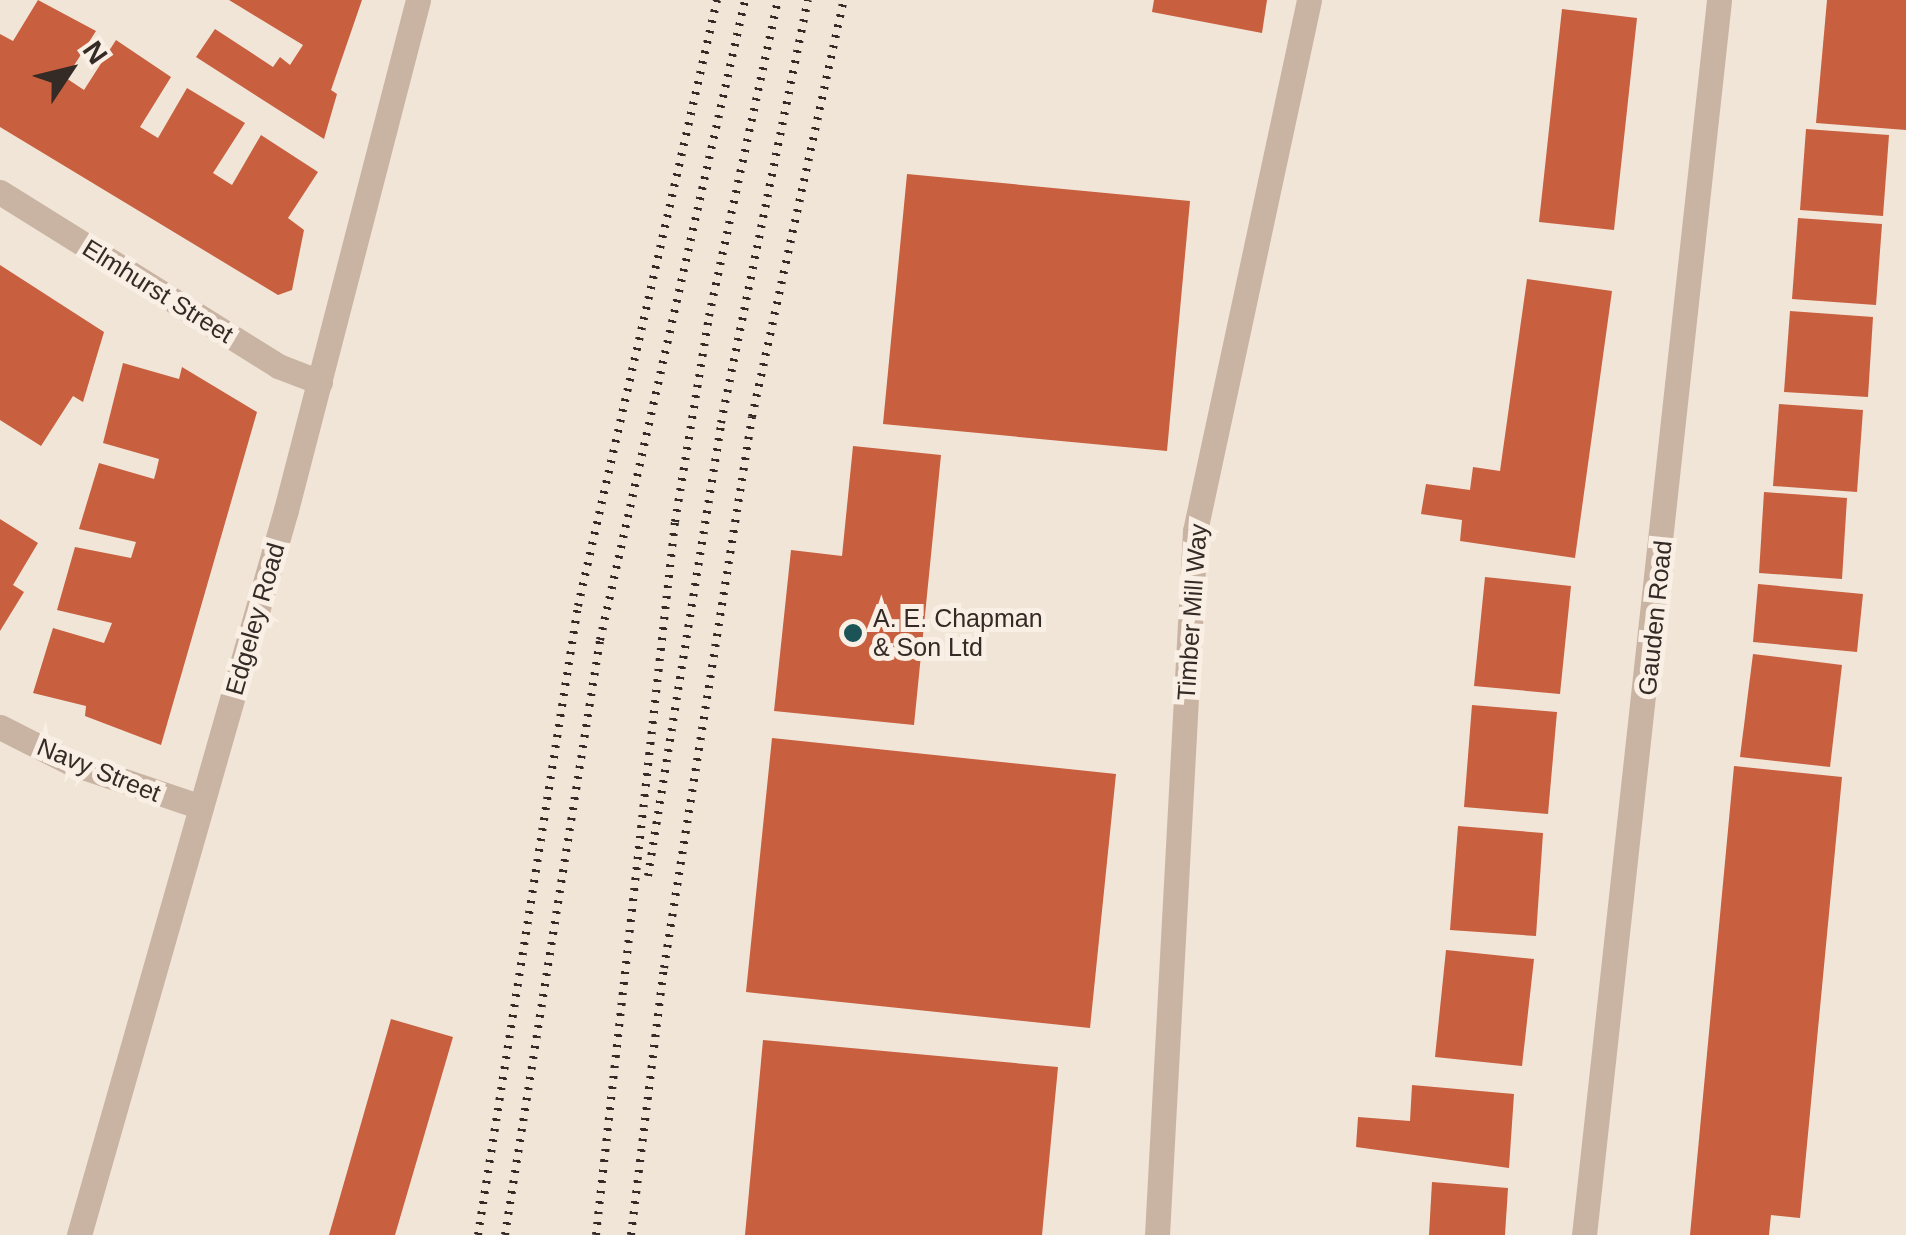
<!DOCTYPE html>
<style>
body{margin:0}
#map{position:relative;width:1906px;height:1235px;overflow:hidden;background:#f1e5d8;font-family:Arial,sans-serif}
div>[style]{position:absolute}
.building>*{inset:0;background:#c85f3f}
.street>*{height:25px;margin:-12.5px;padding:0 12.5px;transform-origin:12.5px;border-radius:12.5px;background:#c9b4a4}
.rail>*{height:8px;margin-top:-4px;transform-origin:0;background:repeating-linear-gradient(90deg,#342a26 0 2.5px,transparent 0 10.5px)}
.dots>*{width:28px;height:28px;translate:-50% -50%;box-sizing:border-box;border:5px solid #f9efe4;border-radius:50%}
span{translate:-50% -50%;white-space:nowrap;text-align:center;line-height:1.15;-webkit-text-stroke:10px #f9efe4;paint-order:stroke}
.street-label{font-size:25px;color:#342a26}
.poi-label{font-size:25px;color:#342a26}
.left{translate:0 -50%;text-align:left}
.north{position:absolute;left:20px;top:20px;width:100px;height:100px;-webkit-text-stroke:8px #f9efe4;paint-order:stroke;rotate:55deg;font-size:28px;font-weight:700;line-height:40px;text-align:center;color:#342a26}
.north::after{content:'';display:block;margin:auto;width:35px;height:45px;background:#342a26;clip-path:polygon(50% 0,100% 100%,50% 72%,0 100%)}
</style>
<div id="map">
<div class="building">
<div style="clip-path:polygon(38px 0,96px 31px,66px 78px,84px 90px,116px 40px,171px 77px,140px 127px,158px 138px,187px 88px,245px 123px,213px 173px,232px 185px,261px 135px,318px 172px,288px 218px,304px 230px,292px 290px,278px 295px,0 127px,0 34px,13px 41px)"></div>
<div style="clip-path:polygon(229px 0,362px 0,331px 90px,337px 94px,324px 139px,196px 57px,215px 29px,273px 67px,280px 57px,290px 65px,303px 45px)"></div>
<div style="clip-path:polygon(1154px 0,1267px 0,1262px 33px,1152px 12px)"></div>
<div style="clip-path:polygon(1827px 0,1906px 0,1906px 130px,1816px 123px)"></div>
<div style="clip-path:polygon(1562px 9px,1637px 18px,1614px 230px,1539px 222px)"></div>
<div style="clip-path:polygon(1806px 129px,1889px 135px,1883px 216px,1800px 210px)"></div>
<div style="clip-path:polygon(907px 174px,1190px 201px,1167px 451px,883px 424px)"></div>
<div style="clip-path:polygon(1798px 218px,1882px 224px,1876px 305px,1792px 299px)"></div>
<div style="clip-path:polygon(0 265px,104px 332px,83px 402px,73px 396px,41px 446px,0 420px)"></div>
<div style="clip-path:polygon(1527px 279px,1612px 291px,1575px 558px,1460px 541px,1462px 520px,1421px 514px,1426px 484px,1470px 490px,1473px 467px,1500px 471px)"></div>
<div style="clip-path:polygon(1790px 311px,1873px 317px,1868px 397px,1784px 392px)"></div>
<div style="clip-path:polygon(123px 363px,179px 379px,182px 367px,257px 412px,161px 745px,85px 716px,86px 706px,33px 693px,53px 628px,104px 643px,112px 623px,57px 610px,75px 547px,131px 558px,136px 542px,79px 529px,99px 463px,154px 479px,156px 472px,159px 459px,103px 443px)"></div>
<div style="clip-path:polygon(1779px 404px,1863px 410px,1857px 492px,1773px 486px)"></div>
<div style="clip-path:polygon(853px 446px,941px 455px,914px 725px,774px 711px,791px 550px,842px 556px)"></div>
<div style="clip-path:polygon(1764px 492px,1847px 498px,1842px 579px,1759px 573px)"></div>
<div style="clip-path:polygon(0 519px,38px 543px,13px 585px,24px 592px,0 631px)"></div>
<div style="clip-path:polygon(1485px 577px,1571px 586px,1560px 694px,1474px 686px)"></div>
<div style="clip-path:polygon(1758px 584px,1863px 594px,1857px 652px,1753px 642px)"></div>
<div style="clip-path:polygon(1753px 654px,1842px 665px,1830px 767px,1740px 757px)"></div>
<div style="clip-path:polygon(1472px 705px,1557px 712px,1548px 814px,1464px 807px)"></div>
<div style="clip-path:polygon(772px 738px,1116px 774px,1090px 1028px,746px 992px)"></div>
<div style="clip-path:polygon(1734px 766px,1842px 777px,1800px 1218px,1771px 1215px,1769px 1235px,1690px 1235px)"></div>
<div style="clip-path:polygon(1458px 826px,1543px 833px,1536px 936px,1450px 930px)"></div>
<div style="clip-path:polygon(1446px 950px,1534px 959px,1522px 1066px,1435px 1057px)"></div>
<div style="clip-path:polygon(391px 1019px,453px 1037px,395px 1235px,329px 1235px)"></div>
<div style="clip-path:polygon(763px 1040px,1058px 1067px,1042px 1235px,745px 1235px)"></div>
<div style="clip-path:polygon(1412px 1085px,1514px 1094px,1509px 1168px,1356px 1147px,1358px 1117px,1410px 1121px)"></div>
<div style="clip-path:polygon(1432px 1182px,1508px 1188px,1505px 1235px,1429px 1235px)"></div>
</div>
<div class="street">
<div style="left:0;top:192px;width:328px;rotate:32deg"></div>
<div style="left:278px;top:366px;width:45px;rotate:20.9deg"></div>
<div style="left:0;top:727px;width:80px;rotate:26.9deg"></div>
<div style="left:71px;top:763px;width:137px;rotate:18.7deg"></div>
<div style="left:79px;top:1235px;width:754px;rotate:-74.07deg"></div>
<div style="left:286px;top:510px;width:527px;rotate:-75.49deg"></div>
<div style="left:1157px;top:1235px;width:705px;rotate:-86.91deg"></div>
<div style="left:1195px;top:531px;width:543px;rotate:-77.88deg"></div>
<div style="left:1584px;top:1235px;width:1242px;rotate:-83.76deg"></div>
</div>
<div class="rail">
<div style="left:648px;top:876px;width:459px;rotate:-80.8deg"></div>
<div style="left:721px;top:423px;width:432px;rotate:-78.4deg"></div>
<div style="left:478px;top:1235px;width:637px;rotate:-80.97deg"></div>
<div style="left:578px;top:606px;width:622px;rotate:-77.08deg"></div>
<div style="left:505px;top:1235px;width:603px;rotate:-80.93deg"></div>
<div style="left:600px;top:640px;width:656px;rotate:-77.23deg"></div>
<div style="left:596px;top:1235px;width:717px;rotate:-83.68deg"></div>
<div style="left:675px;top:522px;width:209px;rotate:-80.6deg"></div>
<div style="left:709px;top:316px;width:323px;rotate:-77.7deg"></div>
<div style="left:631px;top:1235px;width:269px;rotate:-83deg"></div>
<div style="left:664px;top:968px;width:558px;rotate:-80.93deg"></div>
<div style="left:752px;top:417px;width:427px;rotate:-77.6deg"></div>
</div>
<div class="dots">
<div style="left:853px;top:633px;background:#1b5356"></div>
</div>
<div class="street-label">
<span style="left:158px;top:291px;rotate:32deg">Elmhurst Street</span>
<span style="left:1192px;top:612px;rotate:-86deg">Timber Mill Way</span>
<span style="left:1655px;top:618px;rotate:-84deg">Gauden Road</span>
<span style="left:255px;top:619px;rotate:-74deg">Edgeley Road</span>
<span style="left:99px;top:770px;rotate:22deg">Navy Street</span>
</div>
<div class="poi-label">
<span class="left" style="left:873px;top:633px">A. E. Chapman<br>&amp; Son Ltd</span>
</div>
<div class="north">N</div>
</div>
